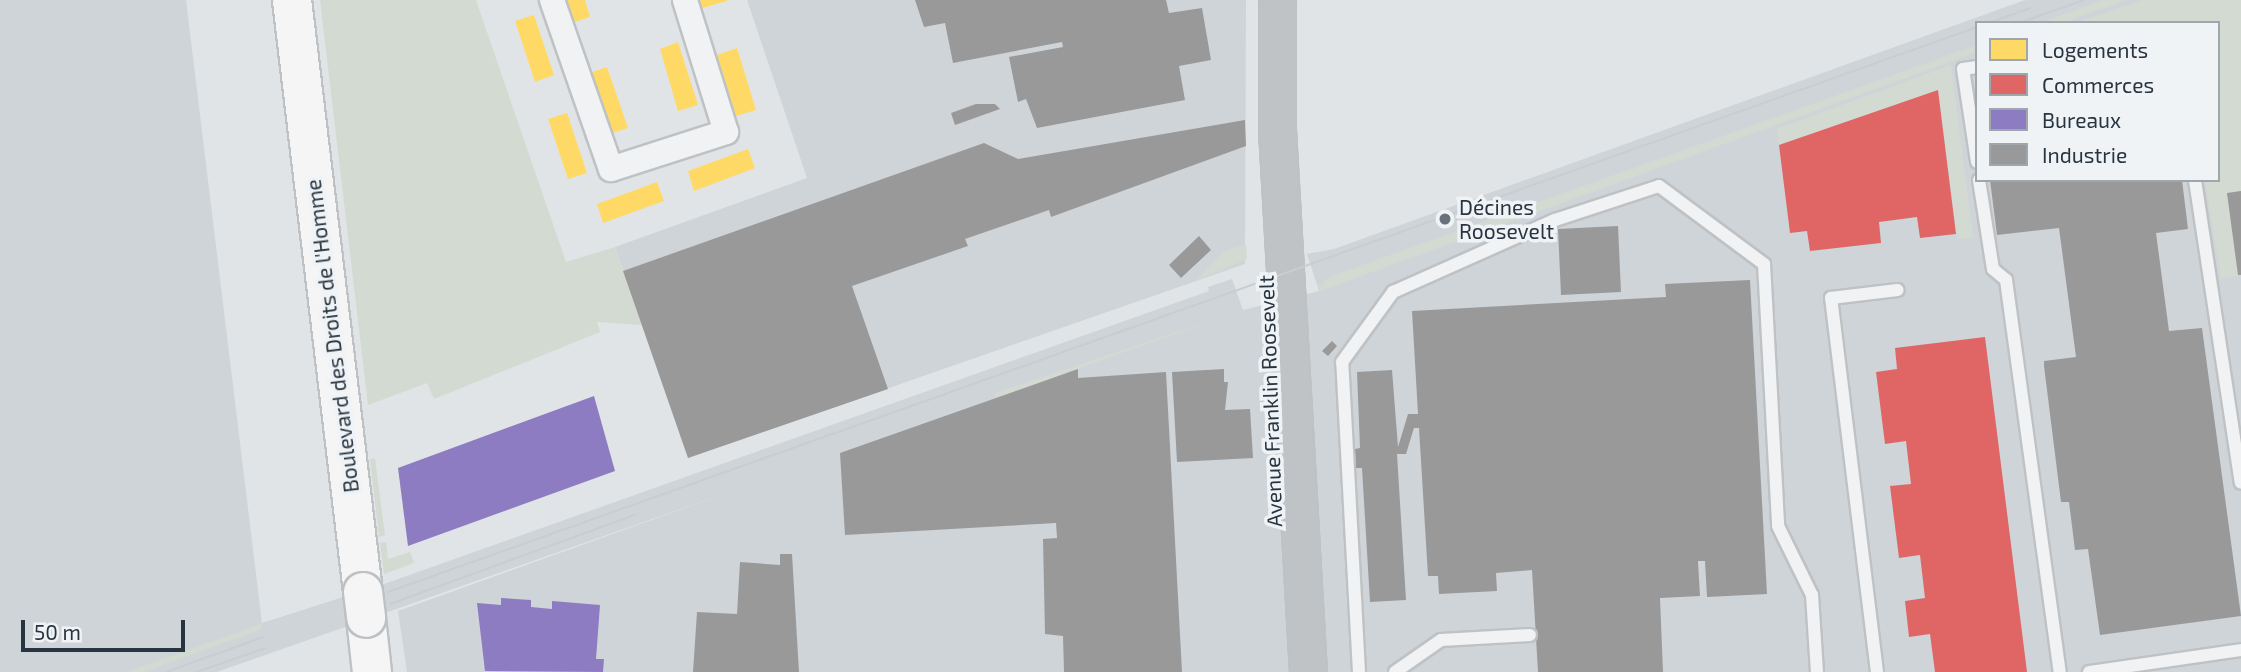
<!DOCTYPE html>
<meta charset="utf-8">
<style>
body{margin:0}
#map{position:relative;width:2241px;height:672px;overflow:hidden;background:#e1e4e6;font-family:"Exo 2",sans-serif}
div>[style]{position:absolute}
.built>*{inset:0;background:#cfd4d9}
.green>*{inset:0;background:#d3dad1}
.homes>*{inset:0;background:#ffd966}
.shops>*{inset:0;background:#e06666}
.offices>*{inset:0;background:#8e7cc3}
.industry>*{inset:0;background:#999}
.roads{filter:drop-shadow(2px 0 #bfc2c4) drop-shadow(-2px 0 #bfc2c4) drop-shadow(0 2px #bfc2c4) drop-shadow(0 -2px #bfc2c4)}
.lane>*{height:12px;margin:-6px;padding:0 6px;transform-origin:6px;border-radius:6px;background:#f1f2f3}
.street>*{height:24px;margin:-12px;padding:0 12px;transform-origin:12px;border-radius:12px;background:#f1f2f3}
.secondary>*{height:35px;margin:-17.5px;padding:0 17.5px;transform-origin:17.5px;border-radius:17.5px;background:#bfc3c6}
.primary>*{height:38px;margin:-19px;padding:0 19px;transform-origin:19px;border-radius:19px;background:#f5f5f6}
.tram>*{height:2px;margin:-1px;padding:0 1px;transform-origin:1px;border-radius:1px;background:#cacccf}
.bridges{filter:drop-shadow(2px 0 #bdc1c4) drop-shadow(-2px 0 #bdc1c4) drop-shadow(0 2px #bdc1c4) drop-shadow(0 -2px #bdc1c4)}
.primary-bridge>*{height:38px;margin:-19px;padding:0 19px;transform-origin:19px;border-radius:19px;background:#f5f5f6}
.dots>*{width:19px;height:19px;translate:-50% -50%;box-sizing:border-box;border:4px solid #eff3f6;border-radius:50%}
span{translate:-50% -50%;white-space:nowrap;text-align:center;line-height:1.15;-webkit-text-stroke:7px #eff3f6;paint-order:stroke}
.poi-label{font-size:21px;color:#283540}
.left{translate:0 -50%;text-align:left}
.street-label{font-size:21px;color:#283540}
.legend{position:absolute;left:1975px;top:21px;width:245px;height:161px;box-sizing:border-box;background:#eff3f6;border:2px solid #9fa7ad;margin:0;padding:9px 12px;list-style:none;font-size:21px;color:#283540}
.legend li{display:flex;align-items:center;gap:14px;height:35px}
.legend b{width:35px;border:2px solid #9fa7ad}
.scale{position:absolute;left:21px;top:620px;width:164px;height:32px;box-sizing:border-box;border:4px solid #283540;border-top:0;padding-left:9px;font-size:21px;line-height:24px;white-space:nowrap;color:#283540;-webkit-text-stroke:5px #eff3f6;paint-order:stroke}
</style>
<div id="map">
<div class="built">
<div style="clip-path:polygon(evenodd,0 0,186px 0,262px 623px,387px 583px,1209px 291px,1208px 287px,1232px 279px,1243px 310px,1319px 291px,1307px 254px,1334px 249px,2025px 0,2241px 0,2241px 672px,407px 672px,398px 611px,732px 491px,217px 672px,0 672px,0 0,1977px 23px,2218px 23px,2218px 180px,1977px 180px,1977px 23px)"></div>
<div style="clip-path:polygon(747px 0,1246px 0,1245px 264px,688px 458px,615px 247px,807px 178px)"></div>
</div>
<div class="green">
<div style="clip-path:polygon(320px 0,476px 0,566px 262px,615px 247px,642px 325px,597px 322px,600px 332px,434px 399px,427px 383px,368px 405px)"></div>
<div style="clip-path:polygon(2104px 0,2127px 0,2062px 23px,2040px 23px)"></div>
<div style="clip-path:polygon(2142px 0,2241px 0,2241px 191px,2227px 193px,2238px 275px,2221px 279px,2205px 180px,2218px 180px,2218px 23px,2076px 23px)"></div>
<div style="clip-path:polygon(1977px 45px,1977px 52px,1320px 291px,1318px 284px,1324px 285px,1323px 281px,1340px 273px)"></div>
<div style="clip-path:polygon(1951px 65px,1973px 238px,1957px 239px,1938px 90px,1779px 145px,1777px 129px)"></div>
<div style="clip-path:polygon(1246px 244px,1247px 259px,1194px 282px,1224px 251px)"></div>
<div style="clip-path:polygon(1236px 312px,996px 398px,995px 393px)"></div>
<div style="clip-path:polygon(375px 458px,385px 535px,379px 537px,370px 459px)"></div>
<div style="clip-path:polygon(386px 542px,388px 559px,410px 552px,414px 563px,384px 574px,380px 543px)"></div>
<div style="clip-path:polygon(261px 624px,262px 629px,143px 672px,126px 672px)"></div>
</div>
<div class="homes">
<div style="clip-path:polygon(564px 0,585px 0,590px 17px,572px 23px)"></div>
<div style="clip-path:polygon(700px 0,727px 0,727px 1px,702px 8px)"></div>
<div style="clip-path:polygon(534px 15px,554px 75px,535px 82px,515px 21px)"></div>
<div style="clip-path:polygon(678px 42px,698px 105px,678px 111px,660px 49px)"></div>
<div style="clip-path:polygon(737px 48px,756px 110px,736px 116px,717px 55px)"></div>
<div style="clip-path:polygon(607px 67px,628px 128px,609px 134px,589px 73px)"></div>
<div style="clip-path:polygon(567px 113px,587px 173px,568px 179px,548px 119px)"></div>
<div style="clip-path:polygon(748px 149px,755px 168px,694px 191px,688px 171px)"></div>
<div style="clip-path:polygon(657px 182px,664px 201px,603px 223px,597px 204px)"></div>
</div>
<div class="shops">
<div style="clip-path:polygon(1938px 90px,1956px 234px,1920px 238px,1917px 217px,1879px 222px,1881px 243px,1810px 251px,1807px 231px,1790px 233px,1779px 145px)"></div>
<div style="clip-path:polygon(1985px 337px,2027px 672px,1935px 672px,1930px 634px,1909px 637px,1905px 601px,1925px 598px,1920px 555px,1899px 558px,1890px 486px,1911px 484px,1906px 441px,1885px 444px,1876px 372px,1897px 369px,1895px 348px)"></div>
</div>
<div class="offices">
<div style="clip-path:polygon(594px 396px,615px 471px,408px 546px,398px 468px)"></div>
<div style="clip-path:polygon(501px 598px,531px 600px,531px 607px,552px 609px,552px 601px,600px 605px,596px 659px,604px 659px,603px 672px,485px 671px,477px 603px,501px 605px)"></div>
</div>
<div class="industry">
<div style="clip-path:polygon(915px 0,1166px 0,1169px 13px,1202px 8px,1211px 60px,1179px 66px,1185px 100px,1037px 128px,1026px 99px,1018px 102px,1009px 57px,1063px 47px,1062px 42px,953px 63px,945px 23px,924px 27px)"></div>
<div style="clip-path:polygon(976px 104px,995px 104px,1000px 109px,955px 125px,951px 113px)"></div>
<div style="clip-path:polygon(1245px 120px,1246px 146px,1051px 217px,1049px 210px,965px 239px,968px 246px,852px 286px,888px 389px,688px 458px,623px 271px,984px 143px,1018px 159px)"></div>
<div style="clip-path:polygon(1990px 180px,2182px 180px,2188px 229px,2156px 233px,2169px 331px,2202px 328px,2241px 616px,2100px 635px,2088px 549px,2075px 550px,2069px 502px,2061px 502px,2044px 366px,2044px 361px,2076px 357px,2059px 228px,1997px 235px)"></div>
<div style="clip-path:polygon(2241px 191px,2241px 275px,2238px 275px,2227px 193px)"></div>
<div style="clip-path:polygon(1618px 226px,1621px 292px,1561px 295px,1558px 229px)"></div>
<div style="clip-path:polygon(1199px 236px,1211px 250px,1181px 278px,1169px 265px)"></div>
<div style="clip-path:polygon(1750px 280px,1767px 594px,1707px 597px,1705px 561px,1698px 561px,1700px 596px,1660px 598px,1663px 672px,1538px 672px,1532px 570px,1496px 573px,1497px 591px,1439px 594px,1438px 576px,1428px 576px,1419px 428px,1414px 428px,1406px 454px,1397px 454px,1406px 600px,1370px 602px,1362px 468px,1355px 468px,1355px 449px,1360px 448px,1357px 372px,1392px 370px,1398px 447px,1408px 414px,1418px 414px,1412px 311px,1666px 297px,1665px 284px)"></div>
<div style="clip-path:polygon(1332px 341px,1337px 346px,1328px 356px,1322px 351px)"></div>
<div style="clip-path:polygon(1078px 369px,1078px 378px,1166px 372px,1182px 672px,1064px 672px,1063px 636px,1045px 634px,1043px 539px,1057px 538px,1056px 523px,845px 535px,840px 453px)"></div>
<div style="clip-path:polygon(1224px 369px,1224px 382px,1228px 382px,1225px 410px,1250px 409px,1253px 458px,1177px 462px,1172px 372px)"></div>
<div style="clip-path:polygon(780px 554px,792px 554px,799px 672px,693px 672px,697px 612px,737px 614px,740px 562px,780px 565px)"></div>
</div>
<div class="roads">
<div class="lane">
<div style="left:1977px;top:67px;width:14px;rotate:172deg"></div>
<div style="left:1963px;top:69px;width:94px;rotate:81.4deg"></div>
<div style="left:1979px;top:180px;width:90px;rotate:81.1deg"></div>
<div style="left:1993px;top:269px;width:17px;rotate:40deg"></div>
<div style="left:2006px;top:280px;width:396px;rotate:82.2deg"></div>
<div style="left:2195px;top:180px;width:306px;rotate:81.4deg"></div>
<div style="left:1359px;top:672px;width:310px;rotate:-93.1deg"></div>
<div style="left:1342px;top:362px;width:87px;rotate:-53.9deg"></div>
<div style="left:1393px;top:292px;width:177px;rotate:-24deg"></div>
<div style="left:1555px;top:220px;width:109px;rotate:-18.1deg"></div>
<div style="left:1659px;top:186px;width:131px;rotate:36.6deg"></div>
<div style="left:1764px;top:264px;width:262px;rotate:86.9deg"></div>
<div style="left:1778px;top:526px;width:77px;rotate:63.8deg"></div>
<div style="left:1812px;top:595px;width:77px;rotate:86.3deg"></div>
<div style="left:1395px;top:672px;width:56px;rotate:-34.8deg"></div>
<div style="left:1441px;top:640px;width:89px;rotate:-3.2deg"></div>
<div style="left:1877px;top:672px;width:377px;rotate:-97deg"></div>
<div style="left:1831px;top:298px;width:67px;rotate:-6.8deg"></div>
<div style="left:2089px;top:672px;width:154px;rotate:-8.2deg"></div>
</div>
<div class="street">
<div style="left:552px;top:0;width:179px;rotate:70.8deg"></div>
<div style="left:611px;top:169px;width:121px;rotate:-17.8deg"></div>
<div style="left:726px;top:132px;width:138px;rotate:-107.3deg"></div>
</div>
<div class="secondary">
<div style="left:1277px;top:0;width:130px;rotate:90deg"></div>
<div style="left:1277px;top:130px;width:543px;rotate:86.73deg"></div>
</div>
<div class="primary">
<div style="left:292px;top:0;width:596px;rotate:83.16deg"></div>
<div style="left:366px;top:618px;width:54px;rotate:83.7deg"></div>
</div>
</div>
<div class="tram">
<div style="left:1989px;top:23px;width:44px;rotate:-20.1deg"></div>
<div style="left:2019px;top:23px;width:69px;rotate:-19.5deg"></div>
<div style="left:388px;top:592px;width:1686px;rotate:-19.57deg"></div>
<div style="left:390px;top:604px;width:261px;rotate:-20deg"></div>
<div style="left:166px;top:672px;width:103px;rotate:-19.8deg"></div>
<div style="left:197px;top:672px;width:72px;rotate:-19.4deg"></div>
</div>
<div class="bridges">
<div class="primary-bridge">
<div style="left:363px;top:592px;width:26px;rotate:83deg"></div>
</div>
</div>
<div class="dots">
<div style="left:1445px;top:219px;background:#69727a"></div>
</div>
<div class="poi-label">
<span class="left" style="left:1459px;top:219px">Décines<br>Roosevelt</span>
</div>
<div class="street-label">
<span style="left:332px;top:336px;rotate:-97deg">Boulevard des Droits de l'Homme</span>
<span style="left:1270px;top:401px;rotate:-92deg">Avenue Franklin Roosevelt</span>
</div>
<ul class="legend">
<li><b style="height:19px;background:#ffd966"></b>Logements</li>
<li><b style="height:19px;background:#e06666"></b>Commerces</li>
<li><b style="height:19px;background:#8e7cc3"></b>Bureaux</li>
<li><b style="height:19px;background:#999"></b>Industrie</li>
</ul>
<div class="scale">50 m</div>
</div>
